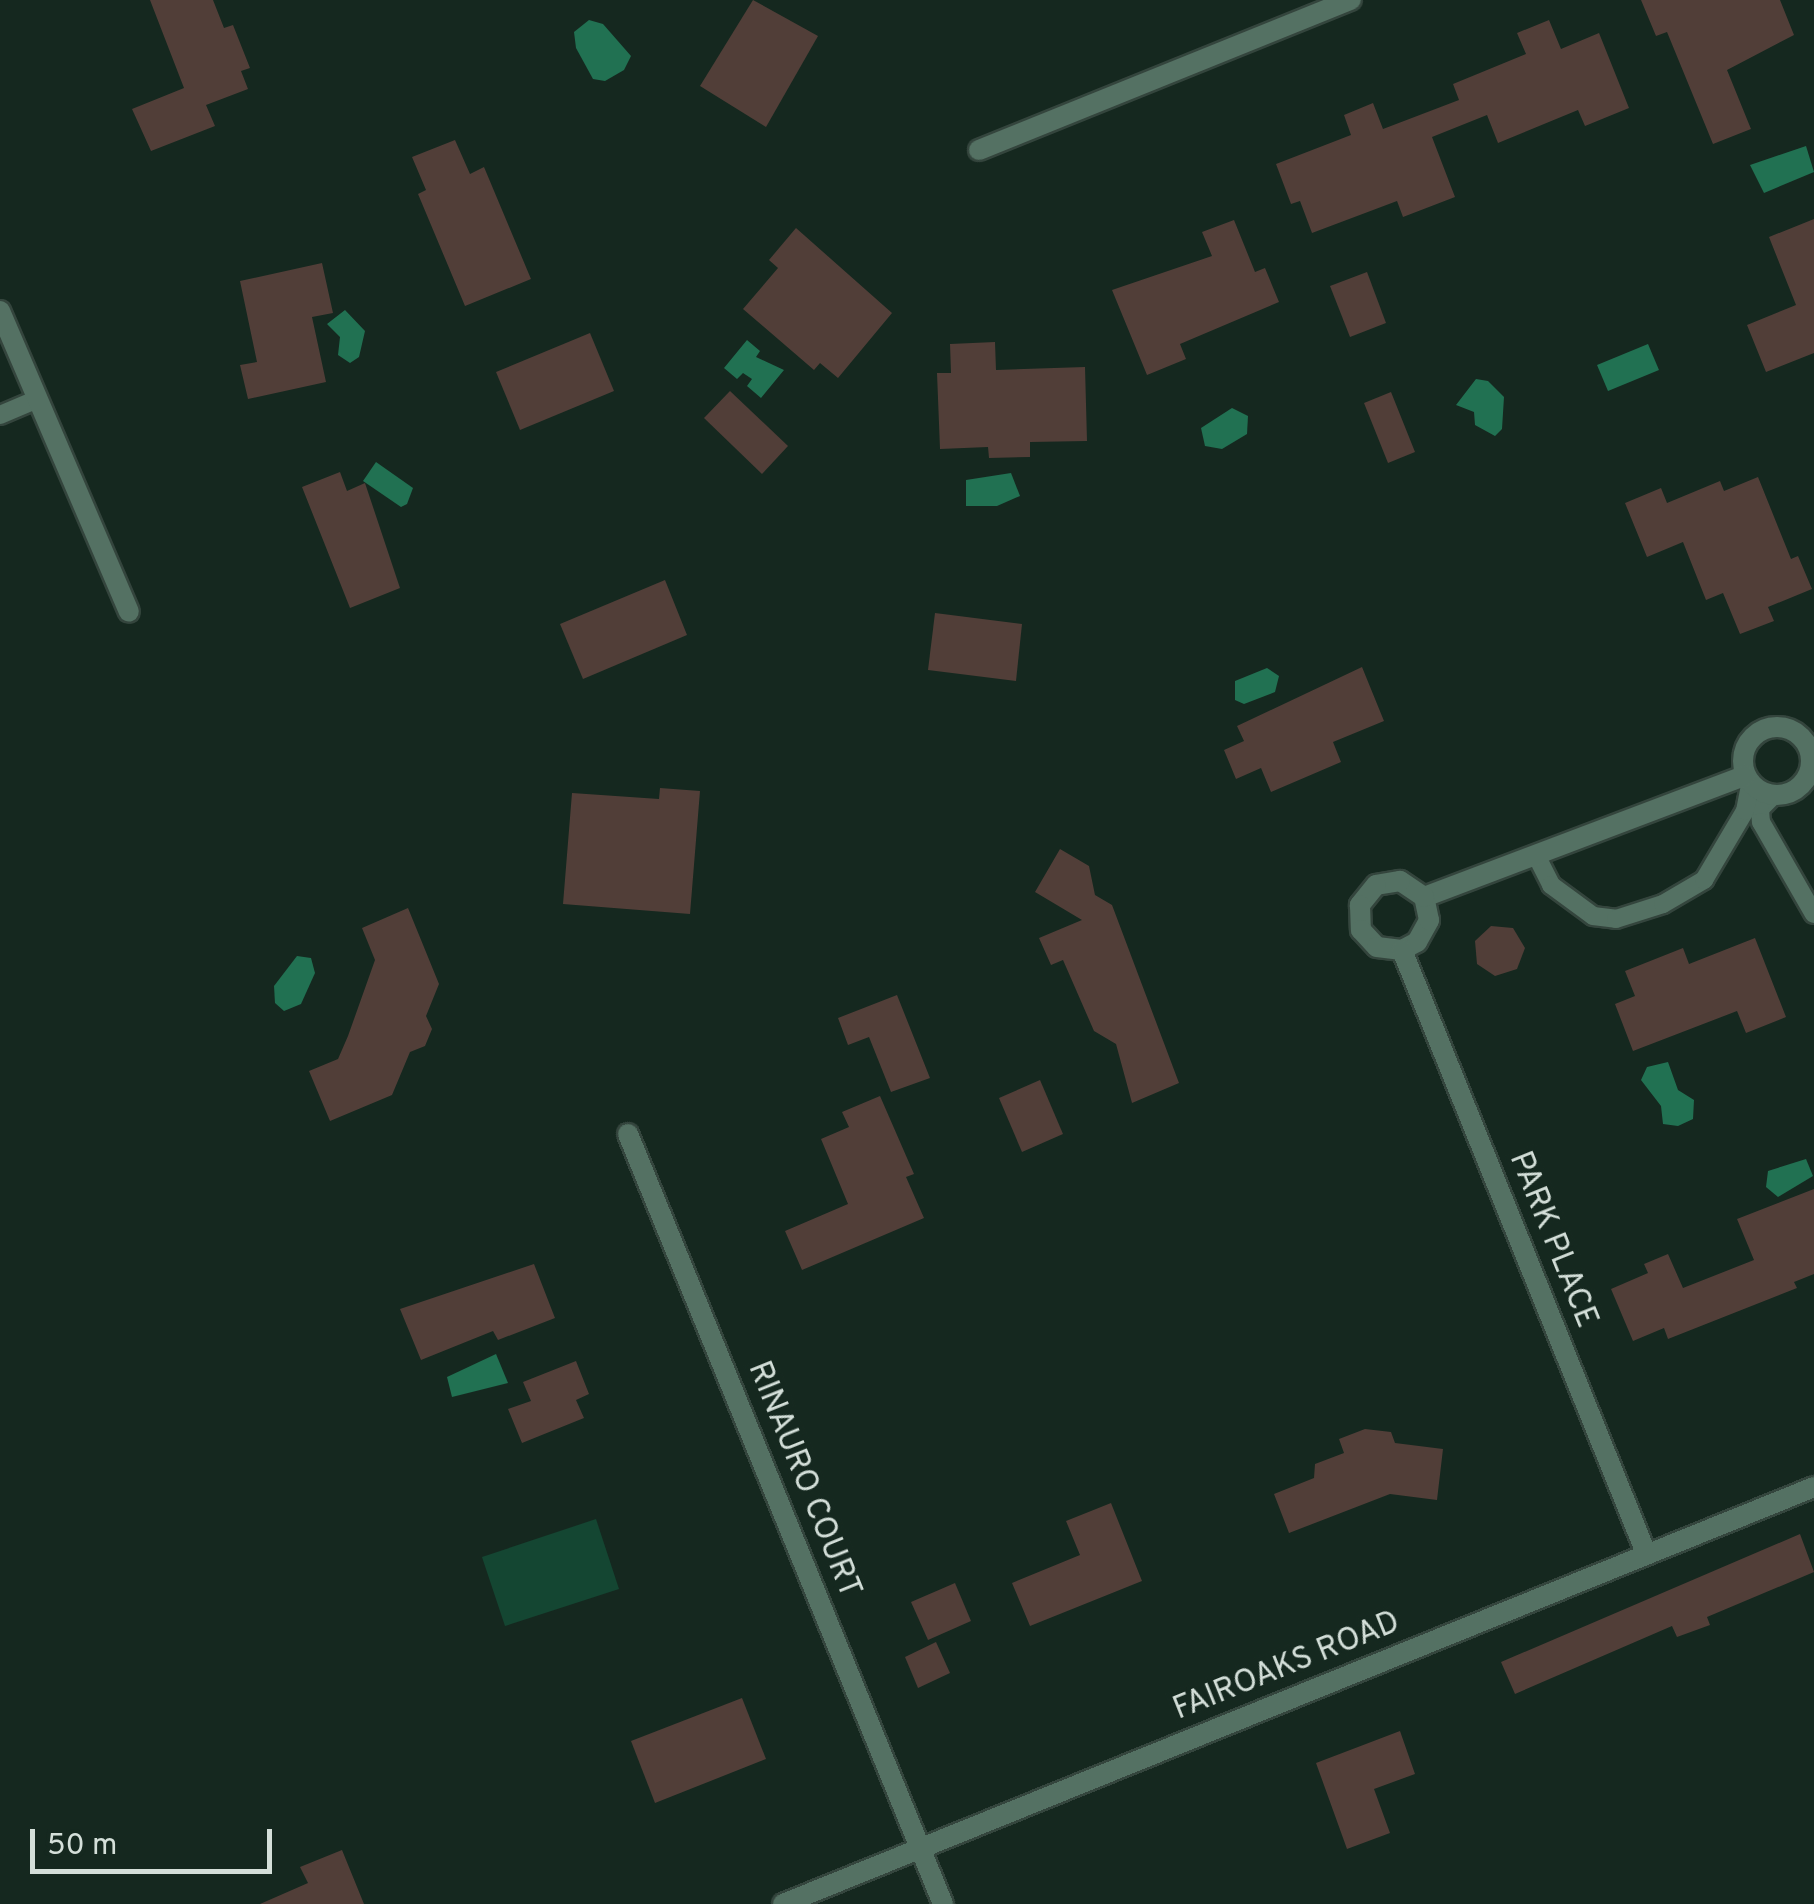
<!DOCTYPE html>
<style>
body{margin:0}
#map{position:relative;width:1814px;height:1904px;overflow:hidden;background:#15281f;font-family:Overpass,sans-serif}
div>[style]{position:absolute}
.green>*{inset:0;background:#144632}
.water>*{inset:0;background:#217152}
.building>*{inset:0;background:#513e38}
.roads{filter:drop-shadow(2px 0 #34453d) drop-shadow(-2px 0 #34453d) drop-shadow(0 2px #34453d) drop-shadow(0 -2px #34453d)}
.service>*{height:18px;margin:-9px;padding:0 9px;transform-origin:9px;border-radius:9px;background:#547163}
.minor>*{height:20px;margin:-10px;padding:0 10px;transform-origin:10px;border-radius:10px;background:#547163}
.minor>.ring{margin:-10px;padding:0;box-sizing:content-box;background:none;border:20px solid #547163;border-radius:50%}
span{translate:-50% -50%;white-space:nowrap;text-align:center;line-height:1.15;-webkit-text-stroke:9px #15281f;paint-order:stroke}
.street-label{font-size:32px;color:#d4dfd9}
.scale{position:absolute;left:30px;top:1829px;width:242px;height:45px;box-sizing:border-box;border:5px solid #d4dfd9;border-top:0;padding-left:12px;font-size:30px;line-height:35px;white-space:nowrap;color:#d4dfd9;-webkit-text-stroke:8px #15281f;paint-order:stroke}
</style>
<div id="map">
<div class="green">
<div style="clip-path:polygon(596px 1519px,619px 1589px,505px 1626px,482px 1557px)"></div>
</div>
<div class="water">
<div style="clip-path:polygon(589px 20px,603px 24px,631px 56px,624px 70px,605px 81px,593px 79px,576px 48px,574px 32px)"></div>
<div style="clip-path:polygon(1806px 146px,1814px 172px,1764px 193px,1750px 165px)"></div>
<div style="clip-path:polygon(345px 310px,365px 331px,359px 357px,350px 363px,338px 355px,340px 337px,327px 324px)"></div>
<div style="clip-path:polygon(747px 340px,760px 351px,756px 357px,784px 370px,761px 398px,747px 386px,752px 379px,743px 373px,737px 379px,724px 368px)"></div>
<div style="clip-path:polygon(1648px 344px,1659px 370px,1608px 391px,1597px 365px)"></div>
<div style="clip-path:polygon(1476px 379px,1488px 381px,1504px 397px,1502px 429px,1495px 436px,1475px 425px,1474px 412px,1456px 405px)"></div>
<div style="clip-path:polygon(1232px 408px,1248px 416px,1247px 434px,1222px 449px,1205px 446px,1201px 428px)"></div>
<div style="clip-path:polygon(376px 462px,413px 488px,407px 504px,401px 507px,363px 481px)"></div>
<div style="clip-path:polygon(1011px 473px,1020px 496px,997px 506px,966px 506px,966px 480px)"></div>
<div style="clip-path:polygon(1267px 668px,1279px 676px,1275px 692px,1244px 704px,1235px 700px,1235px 681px)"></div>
<div style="clip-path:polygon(297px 956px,311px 958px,315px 973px,301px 1004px,284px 1011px,275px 1003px,274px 986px)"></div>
<div style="clip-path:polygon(1668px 1062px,1678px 1090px,1694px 1100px,1693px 1119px,1678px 1126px,1663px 1124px,1661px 1106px,1641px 1080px,1647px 1067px)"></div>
<div style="clip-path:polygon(1806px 1159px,1813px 1176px,1778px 1197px,1766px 1187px,1768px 1171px)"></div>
<div style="clip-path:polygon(496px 1354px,508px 1383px,452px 1397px,447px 1377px)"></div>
</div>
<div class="building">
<div style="clip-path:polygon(150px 0,213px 0,224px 28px,233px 25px,250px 68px,241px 71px,248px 89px,206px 105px,215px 126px,151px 151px,132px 109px,184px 88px)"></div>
<div style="clip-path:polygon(753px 0,818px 36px,766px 127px,700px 86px)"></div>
<div style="clip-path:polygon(1641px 0,1780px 0,1794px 35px,1727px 70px,1751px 129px,1713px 144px,1667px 32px,1656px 36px)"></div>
<div style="clip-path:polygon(1549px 20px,1561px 49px,1599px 33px,1629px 108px,1585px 126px,1578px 110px,1498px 143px,1487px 115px,1432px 137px,1455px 197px,1403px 217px,1397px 201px,1312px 233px,1300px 201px,1291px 204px,1276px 164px,1351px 135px,1344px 115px,1373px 103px,1383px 129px,1459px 100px,1453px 84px,1526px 54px,1517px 33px)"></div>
<div style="clip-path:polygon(455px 140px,470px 174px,484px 167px,531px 279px,465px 306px,418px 194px,426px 190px,412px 157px)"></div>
<div style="clip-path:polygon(1814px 219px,1814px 353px,1766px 372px,1747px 325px,1796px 305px,1769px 237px)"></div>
<div style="clip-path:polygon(1234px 220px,1255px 272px,1265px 268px,1279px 302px,1180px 344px,1186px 359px,1147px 375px,1112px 290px,1212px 256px,1202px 232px)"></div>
<div style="clip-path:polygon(796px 228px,892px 313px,838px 378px,820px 363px,814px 370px,743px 309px,778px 268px,769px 260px)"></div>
<div style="clip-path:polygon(322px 263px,333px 313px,312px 317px,326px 382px,248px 399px,240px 365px,257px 362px,240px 281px)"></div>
<div style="clip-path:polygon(1367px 272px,1386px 323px,1350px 337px,1330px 286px)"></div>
<div style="clip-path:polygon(590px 333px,614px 391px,520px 430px,496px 372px)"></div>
<div style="clip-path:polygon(995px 342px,996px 370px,1085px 367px,1087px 441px,1030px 442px,1030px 457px,989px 458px,988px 447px,940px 449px,937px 373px,951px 373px,950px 344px)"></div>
<div style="clip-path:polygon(730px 391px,788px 446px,762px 474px,704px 418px)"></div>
<div style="clip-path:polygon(1391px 392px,1415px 452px,1388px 463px,1364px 403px)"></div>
<div style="clip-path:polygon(340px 472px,347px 491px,365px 483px,400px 588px,350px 608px,302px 487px)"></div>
<div style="clip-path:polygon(1758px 477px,1791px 559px,1798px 556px,1812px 589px,1768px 607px,1774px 621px,1740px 634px,1723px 593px,1706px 600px,1683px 542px,1647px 557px,1625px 503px,1661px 488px,1667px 503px,1720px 481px,1724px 491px)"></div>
<div style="clip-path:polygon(665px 580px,687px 635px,583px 679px,560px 624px)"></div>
<div style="clip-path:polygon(935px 613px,1022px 624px,1016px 681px,928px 670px)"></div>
<div style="clip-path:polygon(1362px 667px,1384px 721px,1333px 742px,1341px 762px,1271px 792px,1261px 768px,1236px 779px,1224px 750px,1244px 741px,1237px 726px)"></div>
<div style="clip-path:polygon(660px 788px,700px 791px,690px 914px,563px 904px,572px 793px,659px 799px)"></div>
<div style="clip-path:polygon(1060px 849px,1089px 866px,1095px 895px,1112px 905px,1179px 1083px,1132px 1103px,1116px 1044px,1094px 1031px,1063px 960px,1051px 965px,1039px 938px,1082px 920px,1035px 892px)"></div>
<div style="clip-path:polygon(408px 908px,439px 984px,426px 1016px,432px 1029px,425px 1046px,410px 1052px,392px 1095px,330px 1121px,309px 1071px,338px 1059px,348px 1036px,375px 960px,362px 928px)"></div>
<div style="clip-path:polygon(1491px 926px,1513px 928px,1525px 948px,1517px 969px,1495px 976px,1477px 964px,1475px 941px)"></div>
<div style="clip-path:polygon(1755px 938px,1786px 1017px,1746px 1033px,1737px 1011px,1633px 1051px,1615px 1004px,1635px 996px,1625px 971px,1683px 948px,1689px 964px)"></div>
<div style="clip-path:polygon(897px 995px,930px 1078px,891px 1092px,869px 1037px,848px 1045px,838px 1018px)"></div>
<div style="clip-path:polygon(1040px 1080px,1063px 1134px,1022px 1152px,999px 1098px)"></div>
<div style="clip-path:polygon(880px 1096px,914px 1174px,906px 1177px,924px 1218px,802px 1270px,785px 1231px,848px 1204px,821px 1139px,849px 1127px,842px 1112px)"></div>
<div style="clip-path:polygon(1814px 1189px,1814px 1274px,1794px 1282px,1797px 1288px,1668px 1339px,1664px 1328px,1633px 1341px,1611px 1289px,1648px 1273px,1644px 1264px,1668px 1254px,1683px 1288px,1754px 1260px,1737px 1219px)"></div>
<div style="clip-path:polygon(534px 1264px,555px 1318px,498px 1340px,493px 1331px,421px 1360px,400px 1309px)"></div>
<div style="clip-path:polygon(576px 1361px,589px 1394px,576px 1400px,584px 1418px,522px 1443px,508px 1409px,531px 1401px,523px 1382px)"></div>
<div style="clip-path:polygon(1365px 1429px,1391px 1432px,1395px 1443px,1443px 1449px,1437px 1500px,1390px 1494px,1289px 1533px,1274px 1494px,1314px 1478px,1315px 1464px,1344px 1453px,1339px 1439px)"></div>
<div style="clip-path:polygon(1111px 1503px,1142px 1581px,1030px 1626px,1012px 1583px,1080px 1555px,1066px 1521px)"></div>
<div style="clip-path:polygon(1800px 1534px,1814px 1572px,1707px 1617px,1710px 1625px,1677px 1637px,1672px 1626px,1515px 1694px,1501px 1662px)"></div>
<div style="clip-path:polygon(955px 1583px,971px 1621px,928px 1640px,911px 1602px)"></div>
<div style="clip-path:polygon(936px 1642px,950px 1673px,918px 1688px,905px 1657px)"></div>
<div style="clip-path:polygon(742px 1698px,766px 1759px,655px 1803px,631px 1741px)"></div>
<div style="clip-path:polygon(1400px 1731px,1415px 1774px,1374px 1789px,1390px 1833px,1347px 1849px,1316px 1763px)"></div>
<div style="clip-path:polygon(342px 1850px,364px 1904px,260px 1904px,308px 1883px,300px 1867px)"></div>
</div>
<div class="roads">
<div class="service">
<div style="left:0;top:415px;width:39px;rotate:-23deg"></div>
<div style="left:1809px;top:746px;width:5px;rotate:11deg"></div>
<div style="left:1773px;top:796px;width:18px;rotate:135deg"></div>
<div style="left:1760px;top:809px;width:13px;rotate:86deg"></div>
<div style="left:1761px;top:822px;width:106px;rotate:60.1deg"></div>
<div style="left:1536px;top:855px;width:34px;rotate:63deg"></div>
<div style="left:1551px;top:885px;width:52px;rotate:36.4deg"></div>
<div style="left:1593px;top:916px;width:23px;rotate:7deg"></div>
<div style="left:1616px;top:919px;width:49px;rotate:-17.7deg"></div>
<div style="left:1663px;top:904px;width:48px;rotate:-30.3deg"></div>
<div style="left:1704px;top:880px;width:80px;rotate:-59.3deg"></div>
<div style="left:1745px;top:811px;width:26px;rotate:-79deg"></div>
</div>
<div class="minor">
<div style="left:979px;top:150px;width:401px;rotate:-22deg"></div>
<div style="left:0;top:311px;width:327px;rotate:66.8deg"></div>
<div class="ring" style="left:1743px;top:727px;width:48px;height:48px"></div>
<div style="left:1424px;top:897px;width:343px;rotate:-20.7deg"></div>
<div style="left:1402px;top:950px;width:17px;rotate:-28deg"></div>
<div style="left:1417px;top:942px;width:25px;rotate:-61deg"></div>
<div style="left:1429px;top:920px;width:24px;rotate:-102deg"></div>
<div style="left:1424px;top:897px;width:29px;rotate:-146deg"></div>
<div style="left:1400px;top:881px;width:24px;rotate:171deg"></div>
<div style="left:1376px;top:885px;width:26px;rotate:129deg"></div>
<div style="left:1360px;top:905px;width:25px;rotate:88deg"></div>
<div style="left:1361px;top:930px;width:23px;rotate:47deg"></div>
<div style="left:1377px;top:947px;width:25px;rotate:7deg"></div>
<div style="left:1402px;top:950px;width:650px;rotate:67.97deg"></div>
<div style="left:628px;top:1134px;width:832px;rotate:67.75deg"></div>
<div style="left:783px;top:1904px;width:1112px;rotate:-22.02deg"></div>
</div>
</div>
<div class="street-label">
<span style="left:1552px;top:1240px;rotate:68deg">PARK PLACE</span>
<span style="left:803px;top:1480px;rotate:68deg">RINAURO COURT</span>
<span style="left:1287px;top:1667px;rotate:-22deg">FAIROAKS ROAD</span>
</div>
<div class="scale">50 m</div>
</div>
